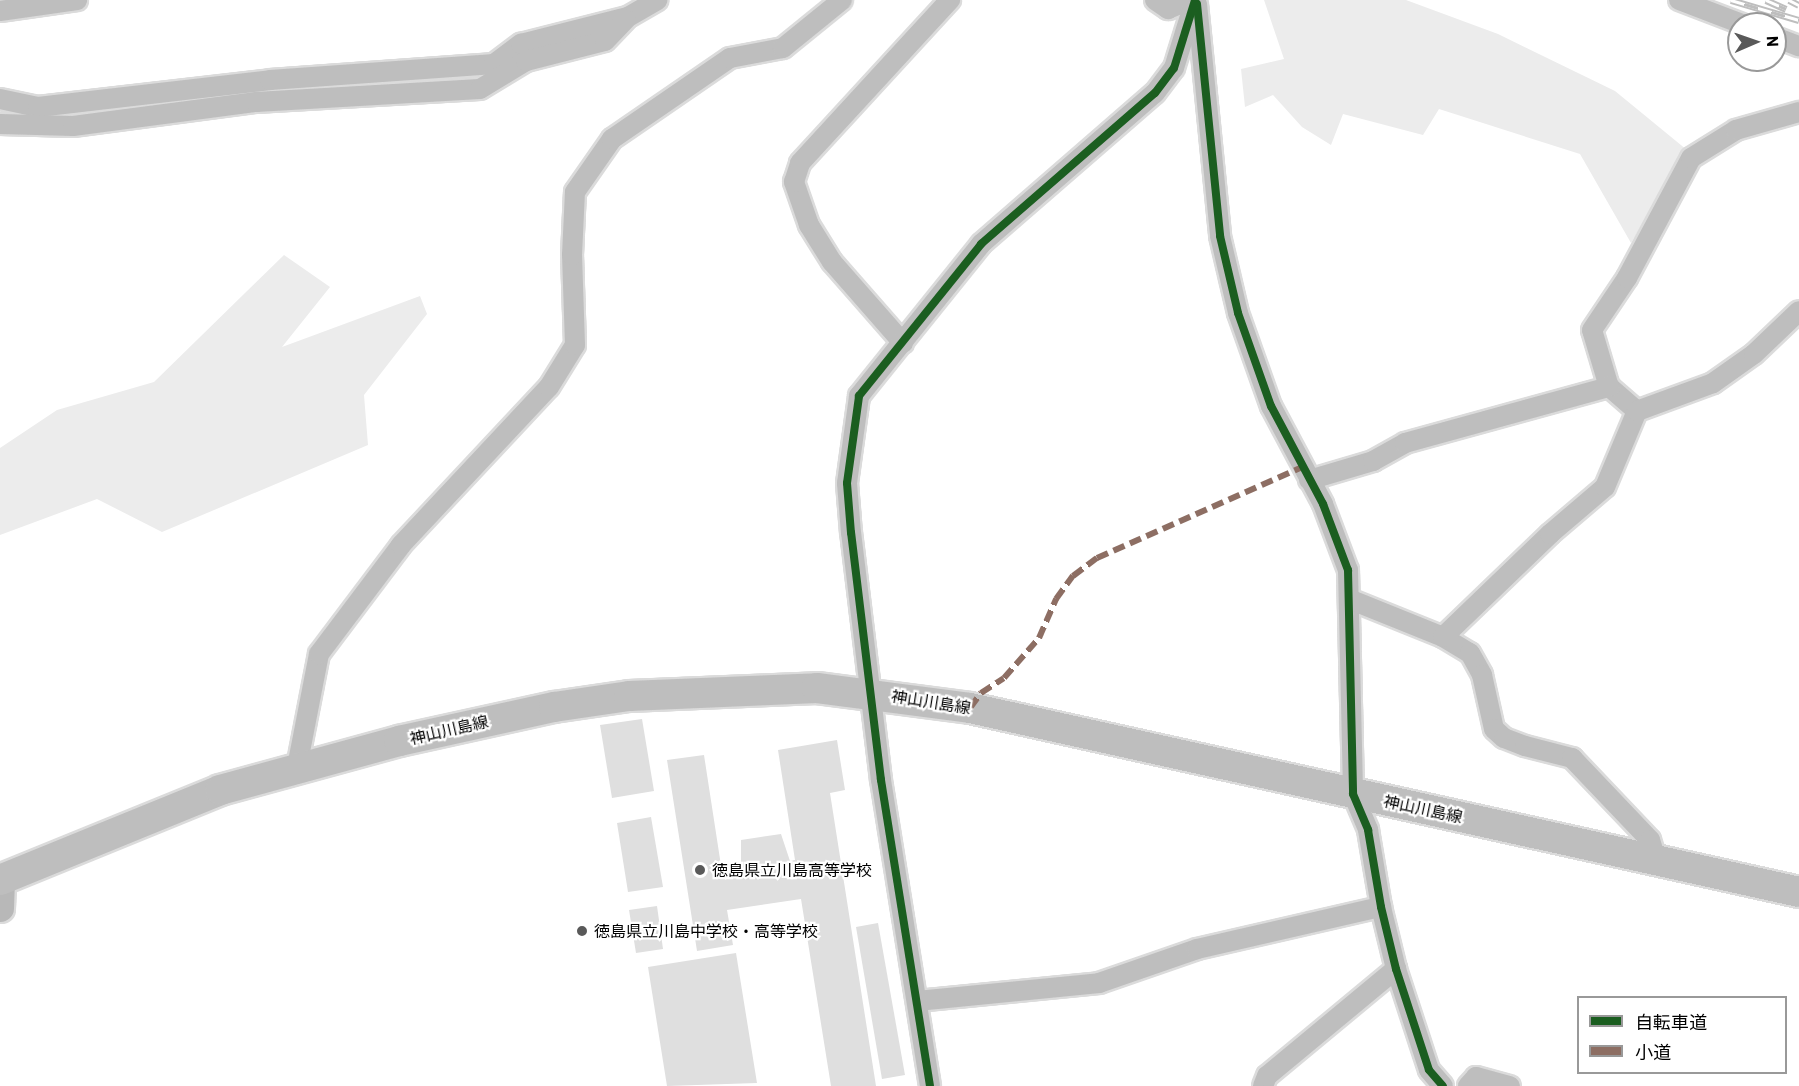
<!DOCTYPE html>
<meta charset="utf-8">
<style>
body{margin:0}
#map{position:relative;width:1799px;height:1086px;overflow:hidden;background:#fff;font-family:Barlow,"Noto Sans JP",sans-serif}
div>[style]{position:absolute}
.green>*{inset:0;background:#ececec}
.building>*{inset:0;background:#dfdfdf}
.roads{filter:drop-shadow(2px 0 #dbdbdb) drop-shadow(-2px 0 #dbdbdb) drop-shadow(0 2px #dbdbdb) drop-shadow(0 -2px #dbdbdb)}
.minor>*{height:20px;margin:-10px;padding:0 10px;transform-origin:10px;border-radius:10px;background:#bebebe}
.secondary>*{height:27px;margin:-13.5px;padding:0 13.5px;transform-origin:13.5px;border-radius:13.5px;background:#b8b8b8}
.primary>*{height:30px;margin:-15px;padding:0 15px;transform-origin:15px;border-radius:15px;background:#bebebe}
.rail>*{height:7px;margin-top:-3.5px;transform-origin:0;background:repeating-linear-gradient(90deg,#fff 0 14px,#bebebe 0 28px);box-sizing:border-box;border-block:2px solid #bebebe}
.quiet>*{height:6px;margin-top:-3px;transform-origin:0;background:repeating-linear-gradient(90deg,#8d6e63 0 12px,transparent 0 18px)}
.cycleway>*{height:8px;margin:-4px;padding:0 4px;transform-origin:4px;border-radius:4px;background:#1b5e20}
.dots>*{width:16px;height:16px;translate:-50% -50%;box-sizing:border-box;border:3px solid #fff;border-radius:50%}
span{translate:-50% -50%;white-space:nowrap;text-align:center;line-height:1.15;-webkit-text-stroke:4.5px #fff;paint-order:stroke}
.street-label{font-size:16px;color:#000}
.poi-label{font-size:16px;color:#000}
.left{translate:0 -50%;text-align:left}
.legend{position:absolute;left:1577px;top:996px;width:210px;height:78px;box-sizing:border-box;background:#fff;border:2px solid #999;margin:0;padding:8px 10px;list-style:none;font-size:18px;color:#000}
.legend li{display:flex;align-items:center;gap:12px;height:30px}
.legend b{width:30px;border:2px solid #999}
.north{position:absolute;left:1727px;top:12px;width:60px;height:60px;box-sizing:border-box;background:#fff;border:2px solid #999;border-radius:50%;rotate:88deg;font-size:16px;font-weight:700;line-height:24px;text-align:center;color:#000}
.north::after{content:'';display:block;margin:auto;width:21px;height:27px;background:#595959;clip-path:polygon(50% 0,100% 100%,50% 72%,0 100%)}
</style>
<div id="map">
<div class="green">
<div style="clip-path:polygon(1264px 0,1406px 0,1498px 34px,1615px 91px,1687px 150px,1631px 243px,1580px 154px,1439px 109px,1423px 135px,1343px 114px,1331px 145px,1302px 127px,1273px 95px,1245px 107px,1241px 69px,1284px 59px)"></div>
<div style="clip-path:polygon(284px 255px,330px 287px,282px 347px,420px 296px,427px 314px,364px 395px,368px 445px,162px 532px,97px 499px,0 535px,0 448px,57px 410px,154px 382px)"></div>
</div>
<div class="building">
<div style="clip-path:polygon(642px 719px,654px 791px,612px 798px,600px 725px)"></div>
<div style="clip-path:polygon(837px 740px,845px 790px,830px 793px,876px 1086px,831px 1086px,801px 899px,727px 910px,733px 945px,697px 951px,667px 760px,704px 755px,722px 872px,741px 869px,741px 840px,781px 834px,790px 861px,795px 860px,778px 750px)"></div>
<div style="clip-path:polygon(651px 817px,663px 887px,628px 892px,617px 823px)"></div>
<div style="clip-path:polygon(657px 906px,663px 949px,636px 953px,629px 910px)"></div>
<div style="clip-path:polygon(878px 923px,905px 1075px,882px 1079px,856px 927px)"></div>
<div style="clip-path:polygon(736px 953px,757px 1083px,667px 1086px,648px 967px)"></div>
</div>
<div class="roads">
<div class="minor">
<div style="left:1155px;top:0;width:16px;rotate:35deg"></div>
<div style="left:1168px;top:9px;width:23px;rotate:-23deg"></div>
<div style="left:1679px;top:0;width:67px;rotate:20.9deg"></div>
<div style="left:1197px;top:4px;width:233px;rotate:84.3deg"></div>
<div style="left:1220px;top:236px;width:79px;rotate:76.8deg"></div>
<div style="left:1238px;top:313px;width:99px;rotate:70.5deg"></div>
<div style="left:1271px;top:406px;width:111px;rotate:62deg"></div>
<div style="left:1323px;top:504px;width:71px;rotate:69.3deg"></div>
<div style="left:1348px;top:570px;width:224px;rotate:88.7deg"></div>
<div style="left:1353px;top:794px;width:39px;rotate:67deg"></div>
<div style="left:1368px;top:830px;width:78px;rotate:80.4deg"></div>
<div style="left:1381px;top:907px;width:64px;rotate:76.4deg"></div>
<div style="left:1396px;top:969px;width:106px;rotate:71.9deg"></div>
<div style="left:1429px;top:1070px;width:21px;rotate:49deg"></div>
<div style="left:0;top:11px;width:78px;rotate:-8.1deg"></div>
<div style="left:1775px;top:37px;width:26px;rotate:21deg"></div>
<div style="left:0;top:99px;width:39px;rotate:12deg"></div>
<div style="left:38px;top:107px;width:234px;rotate:-6.6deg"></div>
<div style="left:270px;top:80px;width:225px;rotate:-4.1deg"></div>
<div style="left:494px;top:64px;width:34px;rotate:-37deg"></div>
<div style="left:521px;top:44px;width:110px;rotate:-14.2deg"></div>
<div style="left:628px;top:17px;width:34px;rotate:-30deg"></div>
<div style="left:0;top:124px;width:73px;rotate:1.6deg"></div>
<div style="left:73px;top:126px;width:185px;rotate:-7.5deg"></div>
<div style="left:256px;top:102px;width:224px;rotate:-3.3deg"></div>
<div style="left:480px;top:89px;width:54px;rotate:-31.3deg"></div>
<div style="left:526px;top:61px;width:81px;rotate:-14.2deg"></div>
<div style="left:605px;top:41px;width:30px;rotate:-46deg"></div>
<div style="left:903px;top:343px;width:108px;rotate:-131.2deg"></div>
<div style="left:832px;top:262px;width:44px;rotate:-121.9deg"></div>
<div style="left:809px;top:225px;width:46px;rotate:-109.2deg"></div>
<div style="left:794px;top:182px;width:20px;rotate:-72deg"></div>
<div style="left:800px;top:163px;width:222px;rotate:-47.4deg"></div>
<div style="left:1637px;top:411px;width:37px;rotate:-139deg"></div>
<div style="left:1609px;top:387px;width:59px;rotate:-106.6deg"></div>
<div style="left:1592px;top:330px;width:63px;rotate:-56.1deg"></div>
<div style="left:1627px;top:278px;width:136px;rotate:-61.9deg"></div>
<div style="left:1691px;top:158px;width:53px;rotate:-31.9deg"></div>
<div style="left:1736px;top:130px;width:66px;rotate:-15.9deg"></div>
<div style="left:1309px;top:480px;width:67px;rotate:-16.5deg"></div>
<div style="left:1373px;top:461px;width:37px;rotate:-29deg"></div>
<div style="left:1405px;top:443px;width:212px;rotate:-15.4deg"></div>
<div style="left:1349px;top:599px;width:101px;rotate:22deg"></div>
<div style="left:1443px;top:637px;width:31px;rotate:31deg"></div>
<div style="left:1470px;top:653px;width:25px;rotate:61deg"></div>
<div style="left:1482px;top:675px;width:55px;rotate:77.5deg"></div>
<div style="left:1494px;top:729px;width:13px;rotate:42deg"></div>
<div style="left:1504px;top:738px;width:22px;rotate:21deg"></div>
<div style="left:1525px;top:746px;width:49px;rotate:14.3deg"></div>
<div style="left:1572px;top:758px;width:113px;rotate:46.4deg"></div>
<div style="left:1650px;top:840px;width:21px;rotate:73deg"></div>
<div style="left:1443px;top:637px;width:149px;rotate:-43.9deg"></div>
<div style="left:1550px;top:534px;width:72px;rotate:-40.5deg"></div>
<div style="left:1605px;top:487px;width:82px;rotate:-67.2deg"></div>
<div style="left:1637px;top:411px;width:81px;rotate:-20.2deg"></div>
<div style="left:1713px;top:383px;width:50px;rotate:-35.3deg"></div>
<div style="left:1754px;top:354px;width:62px;rotate:-43.7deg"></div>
<div style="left:297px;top:767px;width:115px;rotate:-79deg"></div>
<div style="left:319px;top:654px;width:136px;rotate:-53deg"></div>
<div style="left:401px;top:545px;width:216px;rotate:-46.9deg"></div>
<div style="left:549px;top:387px;width:49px;rotate:-58.2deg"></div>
<div style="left:575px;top:345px;width:90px;rotate:-91.9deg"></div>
<div style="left:572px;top:255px;width:63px;rotate:-87.3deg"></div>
<div style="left:575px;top:192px;width:65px;rotate:-55.1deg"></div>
<div style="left:612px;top:139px;width:143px;rotate:-34.5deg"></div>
<div style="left:730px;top:58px;width:54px;rotate:-10.7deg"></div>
<div style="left:783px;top:48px;width:76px;rotate:-39.1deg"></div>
<div style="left:917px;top:1001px;width:183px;rotate:-5.6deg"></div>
<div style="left:1099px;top:983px;width:104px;rotate:-19.1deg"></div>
<div style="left:1197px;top:949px;width:189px;rotate:-12.9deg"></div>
<div style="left:930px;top:1086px;width:310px;rotate:-99.1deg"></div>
<div style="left:881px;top:780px;width:249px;rotate:-96.9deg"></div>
<div style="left:851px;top:533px;width:50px;rotate:-94.6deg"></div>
<div style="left:847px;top:483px;width:88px;rotate:-82.1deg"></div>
<div style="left:859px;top:396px;width:195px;rotate:-51.2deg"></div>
<div style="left:981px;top:244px;width:230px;rotate:-41deg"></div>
<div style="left:1155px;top:93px;width:31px;rotate:-53deg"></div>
<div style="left:1174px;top:68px;width:71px;rotate:-72.8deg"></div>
<div style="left:1263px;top:1086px;width:11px;rotate:-68deg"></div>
<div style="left:1267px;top:1076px;width:168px;rotate:-39.7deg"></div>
<div style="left:1468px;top:1086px;width:12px;rotate:-48deg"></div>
<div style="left:1476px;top:1077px;width:35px;rotate:15deg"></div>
</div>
<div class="secondary">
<div style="left:0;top:908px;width:28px;rotate:-88deg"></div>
</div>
<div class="primary">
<div style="left:0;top:880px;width:238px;rotate:-22.2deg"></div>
<div style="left:220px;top:790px;width:186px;rotate:-15.3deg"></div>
<div style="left:399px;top:741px;width:159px;rotate:-12.4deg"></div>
<div style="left:554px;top:707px;width:76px;rotate:-8.3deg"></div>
<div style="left:629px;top:696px;width:188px;rotate:-2.4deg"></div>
<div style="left:817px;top:688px;width:154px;rotate:7.4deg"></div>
<div style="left:970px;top:708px;width:849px;rotate:12.51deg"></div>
</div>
</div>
<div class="rail">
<div style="left:1731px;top:0;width:71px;rotate:16.4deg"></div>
<div style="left:1766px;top:0;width:22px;rotate:24deg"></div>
<div style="left:1789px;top:0;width:11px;rotate:27deg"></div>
</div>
<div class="quiet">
<div style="left:970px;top:708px;width:19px;rotate:-54deg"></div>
<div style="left:981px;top:693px;width:27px;rotate:-33deg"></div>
<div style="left:1004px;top:678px;width:53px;rotate:-48.8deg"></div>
<div style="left:1039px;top:638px;width:43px;rotate:-66.4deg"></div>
<div style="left:1056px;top:599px;width:29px;rotate:-54deg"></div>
<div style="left:1073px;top:576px;width:30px;rotate:-37deg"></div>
<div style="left:1097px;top:558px;width:224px;rotate:-23.9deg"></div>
</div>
<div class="cycleway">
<div style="left:1197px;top:4px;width:233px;rotate:84.3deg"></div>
<div style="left:1220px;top:236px;width:79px;rotate:76.8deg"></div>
<div style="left:1238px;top:313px;width:99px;rotate:70.5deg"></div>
<div style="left:1271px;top:406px;width:111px;rotate:62deg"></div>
<div style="left:1323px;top:504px;width:71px;rotate:69.3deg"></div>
<div style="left:1348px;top:570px;width:224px;rotate:88.7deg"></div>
<div style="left:1353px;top:794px;width:39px;rotate:67deg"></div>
<div style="left:1368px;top:830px;width:78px;rotate:80.4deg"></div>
<div style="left:1381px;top:907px;width:64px;rotate:76.4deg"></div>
<div style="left:1396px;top:969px;width:106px;rotate:71.9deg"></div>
<div style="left:1429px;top:1070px;width:21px;rotate:49deg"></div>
<div style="left:930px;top:1086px;width:310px;rotate:-99.1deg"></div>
<div style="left:881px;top:780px;width:249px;rotate:-96.9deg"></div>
<div style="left:851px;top:533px;width:50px;rotate:-94.6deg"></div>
<div style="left:847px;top:483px;width:88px;rotate:-82.1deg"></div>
<div style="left:859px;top:396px;width:195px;rotate:-51.2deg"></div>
<div style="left:981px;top:244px;width:230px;rotate:-41deg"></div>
<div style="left:1155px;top:93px;width:31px;rotate:-53deg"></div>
<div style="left:1174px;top:68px;width:71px;rotate:-72.8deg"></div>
</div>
<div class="dots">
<div style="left:700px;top:870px;background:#595959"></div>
<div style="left:582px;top:931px;background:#595959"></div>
</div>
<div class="street-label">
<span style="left:931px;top:702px;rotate:9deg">神山川島線</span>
<span style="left:449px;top:730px;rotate:-13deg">神山川島線</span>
<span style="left:1423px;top:809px;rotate:12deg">神山川島線</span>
</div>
<div class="poi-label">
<span class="left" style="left:712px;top:870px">徳島県立川島高等学校</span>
<span class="left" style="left:594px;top:931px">徳島県立川島中学校・高等学校</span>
</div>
<ul class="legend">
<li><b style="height:8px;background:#1b5e20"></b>自転車道</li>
<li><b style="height:8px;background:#8d6e63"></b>小道</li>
</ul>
<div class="north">N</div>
</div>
